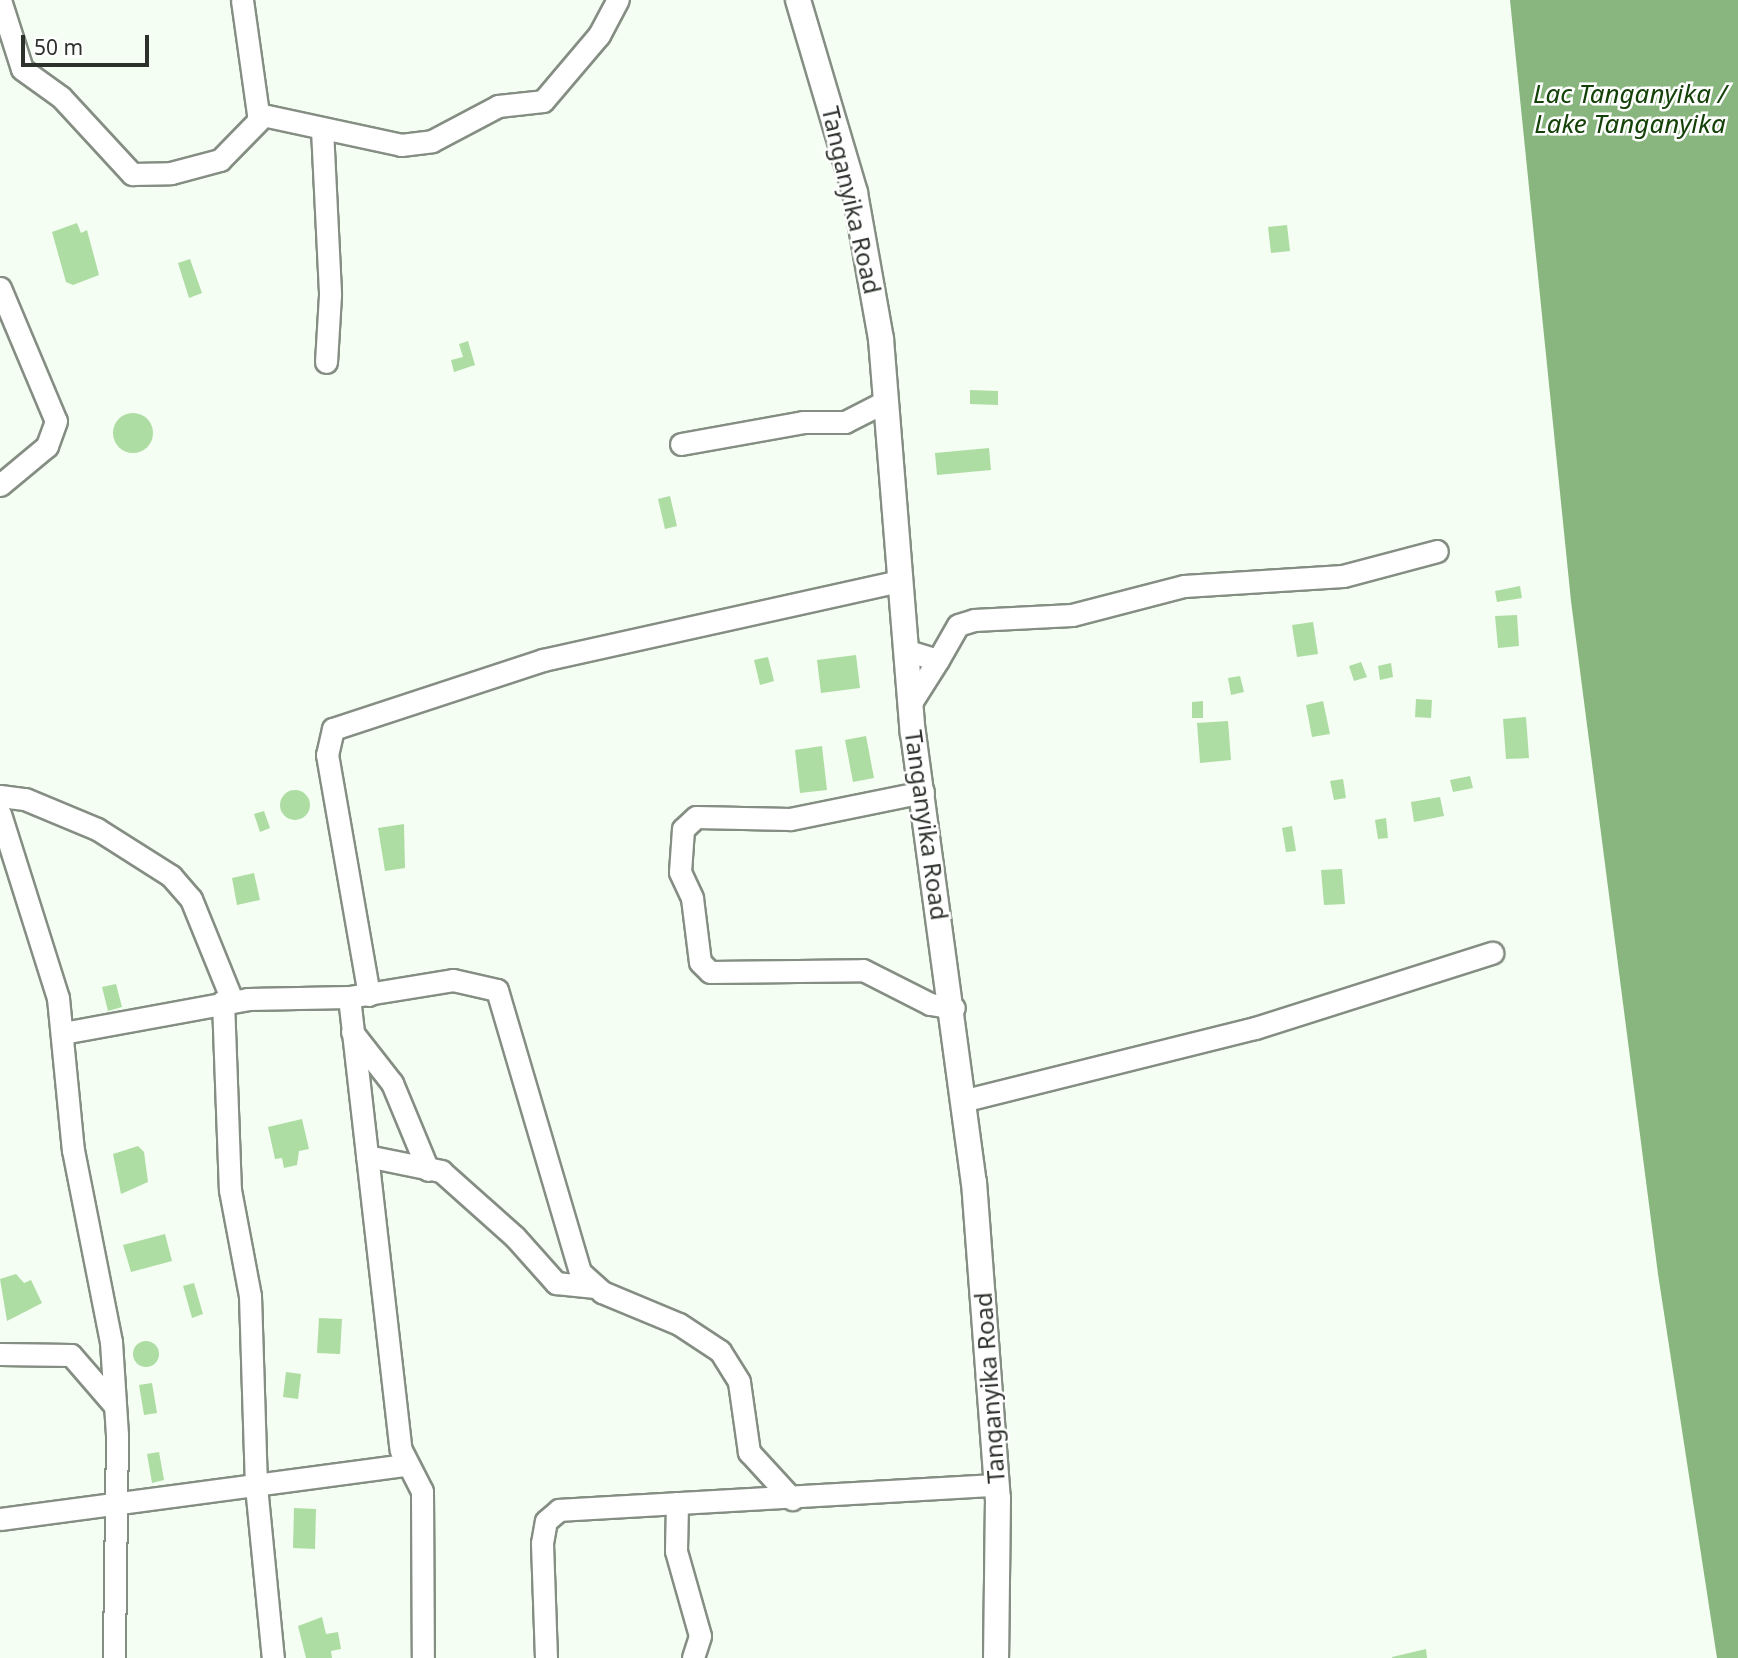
<!DOCTYPE html>
<style>
body{margin:0}
#map{position:relative;width:1738px;height:1658px;overflow:hidden;background:#f4fef2;font-family:"Noto Sans",sans-serif}
div>[style]{position:absolute}
.water>*{inset:0;background:#89b67f}
.building>*{inset:0;background:#aedda3}
.round{border-radius:50%}
.roads{filter:drop-shadow(2px 0 #858e83) drop-shadow(-2px 0 #858e83) drop-shadow(0 2px #858e83) drop-shadow(0 -2px #858e83)}
.minor>*{height:21px;margin:-10.5px;padding:0 10.5px;transform-origin:10.5px;border-radius:10.5px;background:#fff}
.tertiary>*{height:24px;margin:-12px;padding:0 12px;transform-origin:12px;border-radius:12px;background:#fff}
span{translate:-50% -50%;white-space:nowrap;text-align:center;line-height:1.15;-webkit-text-stroke:5px #fff;paint-order:stroke}
.street-label{font-size:24px;color:#2d312c}
.water-label{font-size:26px;color:#144108;font-style:italic}
.scale{position:absolute;left:21px;top:35px;width:128px;height:32px;box-sizing:border-box;border:4px solid #2d312c;border-top:0;padding-left:9px;font-size:21px;line-height:24px;white-space:nowrap;color:#2d312c;-webkit-text-stroke:5px #fff;paint-order:stroke}
</style>
<div id="map">
<div class="water">
<div style="clip-path:polygon(1510px 0,1738px 0,1738px 1658px,1717px 1658px,1658px 1274px,1571px 601px)"></div>
</div>
<div class="building">
<div style="clip-path:polygon(77px 223px,81px 233px,87px 230px,99px 275px,73px 285px,66px 282px,52px 232px)"></div>
<div style="clip-path:polygon(1287px 225px,1290px 251px,1271px 253px,1268px 227px)"></div>
<div style="clip-path:polygon(190px 259px,202px 293px,189px 298px,178px 263px)"></div>
<div style="clip-path:polygon(468px 341px,475px 365px,454px 372px,451px 360px,463px 357px,459px 344px)"></div>
<div style="clip-path:polygon(970px 390px,998px 391px,998px 405px,970px 404px)"></div>
<div class="round" style="left:113px;top:413px;width:40px;height:40px"></div>
<div style="clip-path:polygon(989px 448px,991px 470px,937px 475px,935px 453px)"></div>
<div style="clip-path:polygon(670px 496px,677px 526px,665px 529px,658px 499px)"></div>
<div style="clip-path:polygon(1520px 586px,1522px 598px,1497px 602px,1495px 591px)"></div>
<div style="clip-path:polygon(1517px 615px,1519px 646px,1498px 648px,1495px 616px)"></div>
<div style="clip-path:polygon(1313px 622px,1318px 654px,1297px 657px,1292px 625px)"></div>
<div style="clip-path:polygon(856px 655px,860px 688px,821px 693px,817px 660px)"></div>
<div style="clip-path:polygon(768px 657px,774px 681px,760px 685px,754px 660px)"></div>
<div style="clip-path:polygon(1361px 662px,1367px 677px,1354px 681px,1349px 666px)"></div>
<div style="clip-path:polygon(1391px 663px,1393px 677px,1380px 680px,1378px 666px)"></div>
<div style="clip-path:polygon(1240px 676px,1244px 692px,1231px 695px,1228px 678px)"></div>
<div style="clip-path:polygon(1416px 699px,1432px 700px,1431px 718px,1415px 717px)"></div>
<div style="clip-path:polygon(1203px 701px,1203px 718px,1192px 718px,1192px 702px)"></div>
<div style="clip-path:polygon(1323px 701px,1330px 734px,1312px 737px,1306px 705px)"></div>
<div style="clip-path:polygon(1526px 717px,1529px 758px,1506px 759px,1503px 719px)"></div>
<div style="clip-path:polygon(1228px 721px,1231px 760px,1200px 763px,1197px 723px)"></div>
<div style="clip-path:polygon(866px 736px,874px 778px,853px 782px,845px 740px)"></div>
<div style="clip-path:polygon(822px 746px,827px 790px,800px 793px,795px 750px)"></div>
<div style="clip-path:polygon(1470px 776px,1473px 788px,1453px 792px,1450px 780px)"></div>
<div style="clip-path:polygon(1343px 779px,1346px 798px,1334px 800px,1330px 781px)"></div>
<div class="round" style="left:280px;top:790px;width:30px;height:30px"></div>
<div style="clip-path:polygon(1440px 797px,1444px 816px,1414px 822px,1411px 802px)"></div>
<div style="clip-path:polygon(264px 811px,270px 828px,260px 832px,254px 814px)"></div>
<div style="clip-path:polygon(1386px 818px,1388px 838px,1378px 839px,1375px 820px)"></div>
<div style="clip-path:polygon(404px 824px,405px 868px,385px 871px,378px 828px)"></div>
<div style="clip-path:polygon(1292px 826px,1296px 851px,1286px 852px,1282px 828px)"></div>
<div style="clip-path:polygon(1342px 869px,1345px 904px,1324px 905px,1321px 870px)"></div>
<div style="clip-path:polygon(254px 873px,260px 900px,237px 905px,232px 878px)"></div>
<div style="clip-path:polygon(116px 984px,122px 1007px,108px 1011px,102px 987px)"></div>
<div style="clip-path:polygon(302px 1119px,309px 1149px,299px 1151px,297px 1165px,284px 1168px,282px 1158px,275px 1159px,268px 1127px)"></div>
<div style="clip-path:polygon(138px 1146px,144px 1152px,148px 1182px,121px 1194px,113px 1154px)"></div>
<div style="clip-path:polygon(165px 1234px,172px 1261px,131px 1272px,123px 1245px)"></div>
<div style="clip-path:polygon(16px 1274px,24px 1283px,31px 1280px,42px 1303px,7px 1321px,0 1279px)"></div>
<div style="clip-path:polygon(194px 1283px,203px 1314px,192px 1318px,183px 1286px)"></div>
<div style="clip-path:polygon(319px 1318px,342px 1319px,340px 1354px,317px 1353px)"></div>
<div class="round" style="left:133px;top:1341px;width:26px;height:26px"></div>
<div style="clip-path:polygon(286px 1372px,301px 1374px,298px 1399px,283px 1397px)"></div>
<div style="clip-path:polygon(152px 1383px,157px 1413px,144px 1415px,139px 1385px)"></div>
<div style="clip-path:polygon(159px 1452px,164px 1480px,152px 1483px,147px 1454px)"></div>
<div style="clip-path:polygon(294px 1508px,316px 1509px,315px 1549px,293px 1548px)"></div>
<div style="clip-path:polygon(322px 1617px,326px 1634px,338px 1632px,341px 1649px,331px 1651px,332px 1658px,306px 1658px,298px 1626px)"></div>
<div style="clip-path:polygon(1426px 1649px,1427px 1658px,1392px 1658px,1392px 1657px)"></div>
</div>
<div class="roads">
<div class="minor">
<div style="left:0;top:0;width:72px;rotate:72.3deg"></div>
<div style="left:22px;top:69px;width:48px;rotate:35.7deg"></div>
<div style="left:61px;top:97px;width:105px;rotate:47.3deg"></div>
<div style="left:132px;top:174px;width:39px;rotate:-1deg"></div>
<div style="left:171px;top:173px;width:51px;rotate:-14.9deg"></div>
<div style="left:220px;top:160px;width:60px;rotate:-45.7deg"></div>
<div style="left:242px;top:0;width:115px;rotate:82deg"></div>
<div style="left:258px;top:114px;width:146px;rotate:12.2deg"></div>
<div style="left:401px;top:145px;width:31px;rotate:-7deg"></div>
<div style="left:432px;top:141px;width:75px;rotate:-27.9deg"></div>
<div style="left:498px;top:106px;width:45px;rotate:-6.3deg"></div>
<div style="left:543px;top:101px;width:87px;rotate:-49.7deg"></div>
<div style="left:599px;top:35px;width:40px;rotate:-62deg"></div>
<div style="left:322px;top:129px;width:166px;rotate:87.2deg"></div>
<div style="left:330px;top:295px;width:67px;rotate:93.4deg"></div>
<div style="left:0;top:288px;width:144px;rotate:67.2deg"></div>
<div style="left:56px;top:421px;width:27px;rotate:110deg"></div>
<div style="left:47px;top:446px;width:61px;rotate:140.3deg"></div>
<div style="left:681px;top:444px;width:124px;rotate:-10.2deg"></div>
<div style="left:803px;top:422px;width:42px"></div>
<div style="left:845px;top:422px;width:46px;rotate:-27.1deg"></div>
<div style="left:908px;top:651px;width:31px;rotate:17deg"></div>
<div style="left:938px;top:660px;width:40px;rotate:-60.3deg"></div>
<div style="left:958px;top:625px;width:17px;rotate:-17deg"></div>
<div style="left:974px;top:620px;width:98px;rotate:-2.9deg"></div>
<div style="left:1072px;top:615px;width:116px;rotate:-14.5deg"></div>
<div style="left:1184px;top:586px;width:159px;rotate:-3.6deg"></div>
<div style="left:1343px;top:576px;width:97px;rotate:-14.9deg"></div>
<div style="left:912px;top:701px;width:49px;rotate:-57.6deg"></div>
<div style="left:923px;top:792px;width:136px;rotate:168.5deg"></div>
<div style="left:790px;top:819px;width:94px;rotate:-178.8deg"></div>
<div style="left:696px;top:817px;width:18px;rotate:137deg"></div>
<div style="left:683px;top:829px;width:43px;rotate:94deg"></div>
<div style="left:680px;top:872px;width:29px;rotate:65deg"></div>
<div style="left:692px;top:898px;width:64px;rotate:82.9deg"></div>
<div style="left:700px;top:962px;width:14px;rotate:45deg"></div>
<div style="left:710px;top:972px;width:153px;rotate:-0.7deg"></div>
<div style="left:863px;top:970px;width:75px;rotate:26.9deg"></div>
<div style="left:930px;top:1004px;width:24px;rotate:9deg"></div>
<div style="left:0;top:796px;width:25px;rotate:7deg"></div>
<div style="left:25px;top:799px;width:78px;rotate:22.6deg"></div>
<div style="left:97px;top:829px;width:88px;rotate:32.4deg"></div>
<div style="left:171px;top:876px;width:30px;rotate:49deg"></div>
<div style="left:191px;top:899px;width:109px;rotate:67.9deg"></div>
<div style="left:0;top:814px;width:193px;rotate:72.5deg"></div>
<div style="left:58px;top:998px;width:153px;rotate:84.4deg"></div>
<div style="left:73px;top:1150px;width:196px;rotate:78.8deg"></div>
<div style="left:111px;top:1342px;width:93px;rotate:86.3deg"></div>
<div style="left:117px;top:1435px;width:223px;rotate:90.8deg"></div>
<div style="left:369px;top:995px;width:244px;rotate:-99.9deg"></div>
<div style="left:327px;top:755px;width:27px;rotate:-77deg"></div>
<div style="left:333px;top:729px;width:221px;rotate:-18.2deg"></div>
<div style="left:543px;top:660px;width:366px;rotate:-12.5deg"></div>
<div style="left:349px;top:997px;width:456px;rotate:83.5deg"></div>
<div style="left:401px;top:1450px;width:46px;rotate:62.9deg"></div>
<div style="left:422px;top:1491px;width:167px;rotate:89.7deg"></div>
<div style="left:223px;top:1001px;width:189px;rotate:87.9deg"></div>
<div style="left:230px;top:1190px;width:108px;rotate:79.3deg"></div>
<div style="left:250px;top:1296px;width:190px;rotate:88.2deg"></div>
<div style="left:256px;top:1486px;width:173px;rotate:84.4deg"></div>
<div style="left:352px;top:1032px;width:65px;rotate:51.9deg"></div>
<div style="left:392px;top:1083px;width:94px;rotate:67.5deg"></div>
<div style="left:63px;top:1033px;width:188px;rotate:-10.4deg"></div>
<div style="left:248px;top:999px;width:101px;rotate:-1.1deg"></div>
<div style="left:349px;top:997px;width:105px;rotate:-9.3deg"></div>
<div style="left:453px;top:980px;width:45px;rotate:12.8deg"></div>
<div style="left:497px;top:990px;width:294px;rotate:73.6deg"></div>
<div style="left:580px;top:1272px;width:30px;rotate:42deg"></div>
<div style="left:602px;top:1292px;width:83px;rotate:22.6deg"></div>
<div style="left:679px;top:1324px;width:49px;rotate:33.4deg"></div>
<div style="left:720px;top:1351px;width:36px;rotate:58deg"></div>
<div style="left:739px;top:1382px;width:71px;rotate:81.9deg"></div>
<div style="left:749px;top:1452px;width:64px;rotate:47.5deg"></div>
<div style="left:966px;top:1100px;width:298px;rotate:-14deg"></div>
<div style="left:1255px;top:1028px;width:249px;rotate:-17.6deg"></div>
<div style="left:367px;top:1156px;width:76px;rotate:11.5deg"></div>
<div style="left:441px;top:1171px;width:99px;rotate:41.7deg"></div>
<div style="left:515px;top:1237px;width:62px;rotate:48.3deg"></div>
<div style="left:556px;top:1283px;width:37px;rotate:6deg"></div>
<div style="left:0;top:1354px;width:71px;rotate:0.8deg"></div>
<div style="left:71px;top:1355px;width:67px;rotate:49.2deg"></div>
<div style="left:677px;top:1503px;width:48px;rotate:91.2deg"></div>
<div style="left:676px;top:1551px;width:88px;rotate:74.2deg"></div>
<div style="left:700px;top:1636px;width:23px;rotate:108deg"></div>
<div style="left:0;top:1519px;width:408px;rotate:-7.6deg"></div>
<div style="left:546px;top:1658px;width:115px;rotate:-92deg"></div>
<div style="left:542px;top:1543px;width:22px;rotate:-80deg"></div>
<div style="left:546px;top:1521px;width:17px;rotate:-40deg"></div>
<div style="left:559px;top:1510px;width:439px;rotate:-3.3deg"></div>
</div>
<div class="tertiary">
<div style="left:798px;top:0;width:201px;rotate:73.5deg"></div>
<div style="left:855px;top:193px;width:148px;rotate:79.9deg"></div>
<div style="left:881px;top:339px;width:395px;rotate:85.4deg"></div>
<div style="left:913px;top:733px;width:453px;rotate:82.3deg"></div>
<div style="left:974px;top:1182px;width:317px;rotate:85.7deg"></div>
<div style="left:998px;top:1498px;width:160px;rotate:90.7deg"></div>
</div>
</div>
<div class="street-label">
<span style="left:852px;top:200px;rotate:77deg">Tanganyika Road</span>
<span style="left:927px;top:825px;rotate:82deg">Tanganyika Road</span>
<span style="left:989px;top:1388px;rotate:-94deg">Tanganyika Road</span>
</div>
<div class="water-label">
<span style="left:1630px;top:109px">Lac Tanganyika /<br>Lake Tanganyika</span>
</div>
<div class="scale">50 m</div>
</div>
